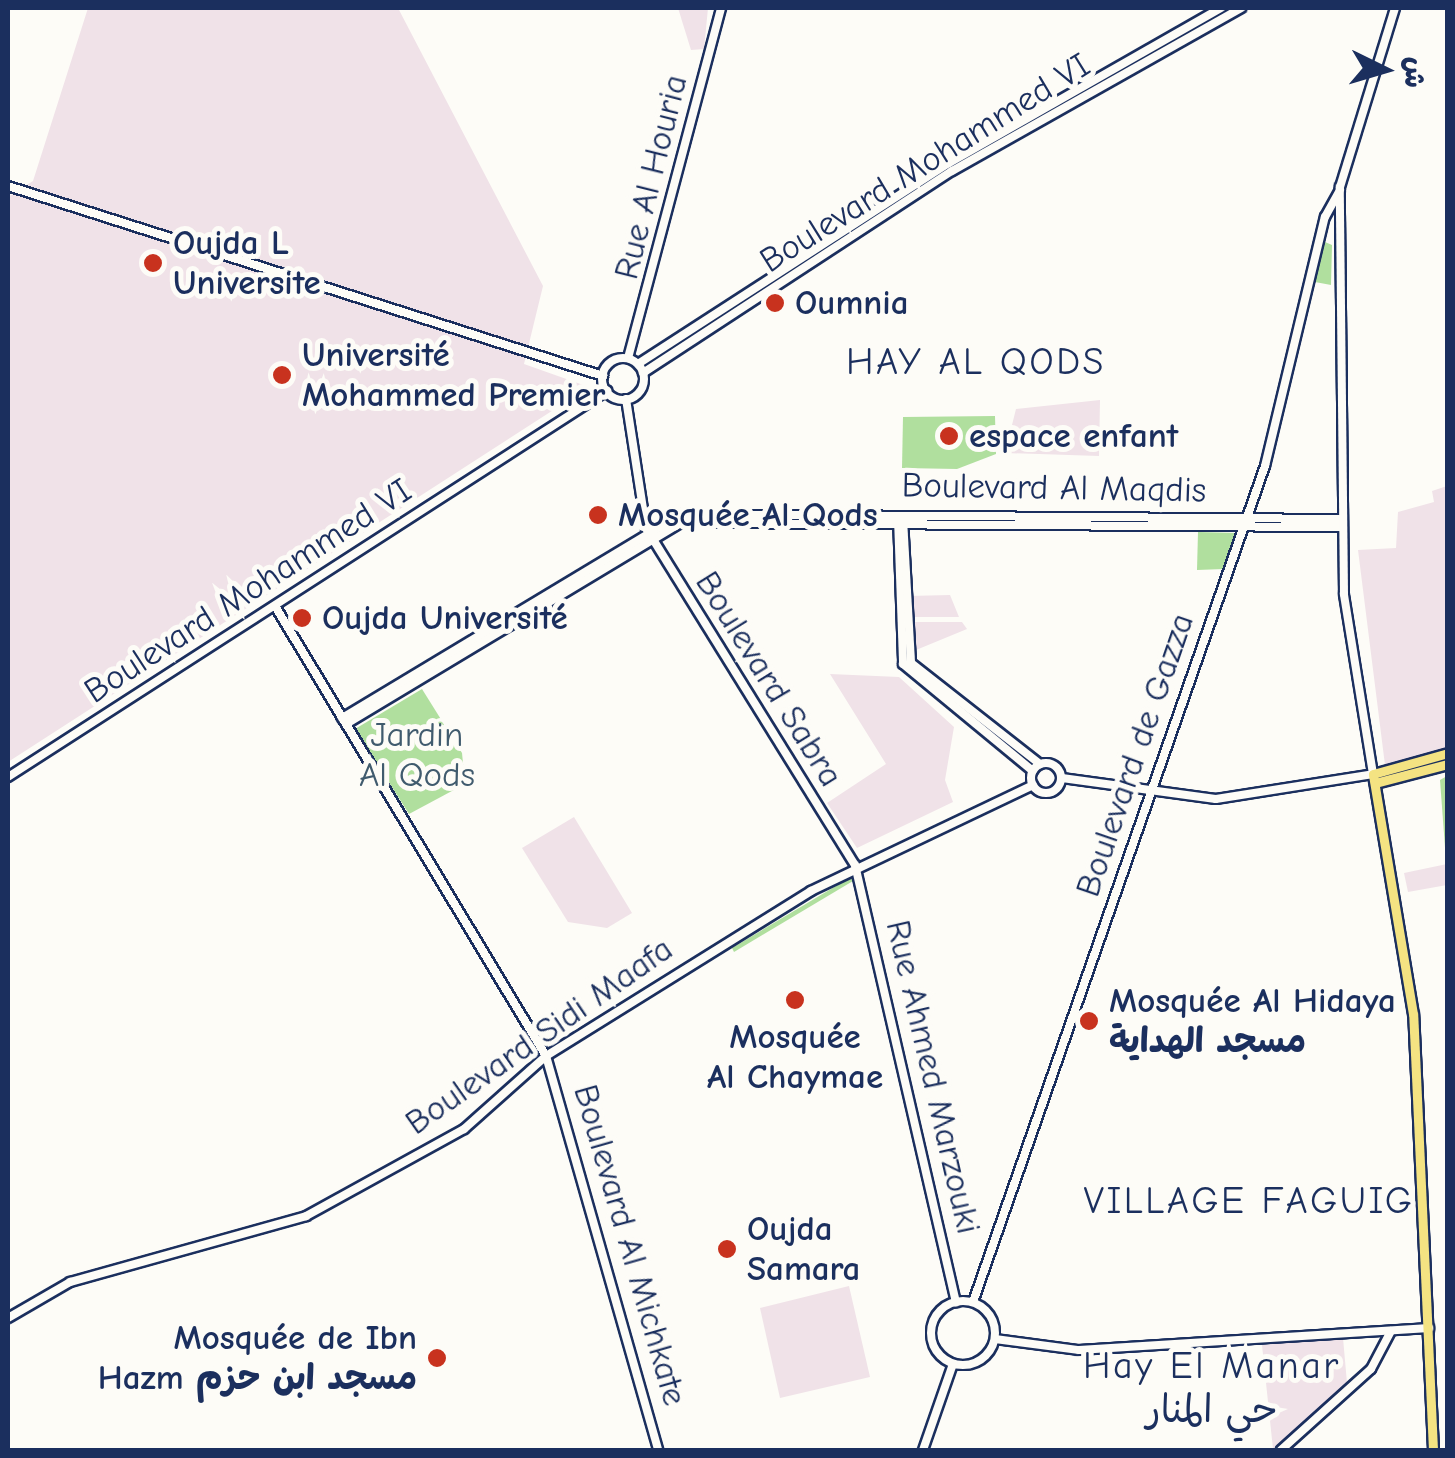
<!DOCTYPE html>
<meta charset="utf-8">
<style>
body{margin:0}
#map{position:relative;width:1455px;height:1458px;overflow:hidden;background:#fdfcf7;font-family:"Comic Neue","Playpen Sans Arabic",sans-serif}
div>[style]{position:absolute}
.built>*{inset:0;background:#f0e2e8}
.green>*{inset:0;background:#b0df9e}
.roads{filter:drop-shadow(2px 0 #1b2f5e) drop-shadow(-2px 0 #1b2f5e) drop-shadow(0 2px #1b2f5e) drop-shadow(0 -2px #1b2f5e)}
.secondary>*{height:8px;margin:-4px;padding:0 4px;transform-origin:4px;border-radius:4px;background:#fdfcf7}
.secondary>.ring{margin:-4px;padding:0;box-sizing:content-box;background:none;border:8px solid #fdfcf7;border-radius:50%}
.primary>*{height:9px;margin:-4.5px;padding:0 4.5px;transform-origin:4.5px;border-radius:4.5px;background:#f4e382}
.dots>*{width:28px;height:28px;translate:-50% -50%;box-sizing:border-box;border:5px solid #fdfcf7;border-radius:50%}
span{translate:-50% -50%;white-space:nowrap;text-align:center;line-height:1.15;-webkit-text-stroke:10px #fdfcf7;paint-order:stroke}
.street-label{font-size:35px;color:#1b2f5e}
.poi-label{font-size:35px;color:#1b2f5e;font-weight:700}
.left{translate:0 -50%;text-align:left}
.right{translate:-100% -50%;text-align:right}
.park-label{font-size:35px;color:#405b6e}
.neighbourhood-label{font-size:38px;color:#1b2f5e;letter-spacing:2.5px}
.frame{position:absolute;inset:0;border:10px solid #1b2f5e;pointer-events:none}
.north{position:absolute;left:1335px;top:20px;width:100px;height:100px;-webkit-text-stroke:8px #fdfcf7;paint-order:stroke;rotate:95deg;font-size:28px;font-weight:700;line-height:40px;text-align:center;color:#1b2f5e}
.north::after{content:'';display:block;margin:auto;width:35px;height:45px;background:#1b2f5e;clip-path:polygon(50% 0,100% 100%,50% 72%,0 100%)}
</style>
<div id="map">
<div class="built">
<div style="clip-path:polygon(88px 8px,398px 8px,543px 286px,524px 364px,589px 387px,8px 762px,8px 197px,33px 181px)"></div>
<div style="clip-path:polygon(678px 8px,708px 8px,704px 49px,691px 50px)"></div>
<div style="clip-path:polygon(1100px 400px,1099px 456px,1005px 453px,1016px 409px)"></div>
<div style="clip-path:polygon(1447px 486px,1448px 749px,1385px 765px,1358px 550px,1396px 548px,1398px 512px,1434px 502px,1432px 491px)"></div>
<div style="clip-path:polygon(950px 595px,959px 617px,911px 617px,908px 596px)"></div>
<div style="clip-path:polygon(911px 622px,962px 622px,967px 629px,916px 650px)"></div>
<div style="clip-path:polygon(830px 674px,899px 677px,954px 727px,945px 780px,953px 802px,857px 848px,827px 803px,886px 764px)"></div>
<div style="clip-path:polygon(574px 817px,632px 913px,607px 928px,568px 922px,522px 848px)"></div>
<div style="clip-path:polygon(1447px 864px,1447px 885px,1408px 892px,1404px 873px)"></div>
<div style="clip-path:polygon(849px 1286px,870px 1377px,780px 1398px,760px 1308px)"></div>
<div style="clip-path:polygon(1343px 1338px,1347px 1383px,1273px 1449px,1262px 1345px)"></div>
</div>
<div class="green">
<div style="clip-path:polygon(1325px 242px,1332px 245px,1331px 285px,1315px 282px)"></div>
<div style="clip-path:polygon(995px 416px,996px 454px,957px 469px,902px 468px,903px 417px)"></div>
<div style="clip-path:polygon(1198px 532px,1237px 533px,1224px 569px,1197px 570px)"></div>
<div style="clip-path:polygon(422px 689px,462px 753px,465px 784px,409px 814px,355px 729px)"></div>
<div style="clip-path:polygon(1447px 776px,1448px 861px,1446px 861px,1440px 780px)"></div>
<div style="clip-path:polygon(851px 877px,853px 881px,734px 952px,732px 948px)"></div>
</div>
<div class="roads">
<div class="secondary">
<div style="left:8px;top:186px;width:625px;rotate:17.71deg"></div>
<div style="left:628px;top:358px;width:362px;rotate:-75.1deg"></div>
<div class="ring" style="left:602px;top:358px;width:34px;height:34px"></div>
<div style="left:638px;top:364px;width:370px;rotate:-32.9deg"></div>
<div style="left:949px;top:163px;width:313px;rotate:-29.7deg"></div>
<div style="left:643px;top:373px;width:369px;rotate:-33.2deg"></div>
<div style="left:952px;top:171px;width:332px;rotate:-29.4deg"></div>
<div style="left:626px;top:399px;width:131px;rotate:81.2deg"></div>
<div style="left:646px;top:528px;width:397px;rotate:58.2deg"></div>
<div style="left:855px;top:865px;width:449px;rotate:77deg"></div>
<div style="left:898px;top:518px;width:146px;rotate:88deg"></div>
<div style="left:903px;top:664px;width:168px;rotate:39.5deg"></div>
<div style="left:903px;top:519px;width:144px;rotate:86.8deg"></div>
<div style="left:911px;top:663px;width:164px;rotate:38.1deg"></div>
<div style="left:275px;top:606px;width:525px;rotate:58.94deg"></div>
<div style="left:546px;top:1056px;width:410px;rotate:74.1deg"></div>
<div style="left:342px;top:718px;width:396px;rotate:-31deg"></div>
<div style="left:681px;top:514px;width:661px;rotate:0.43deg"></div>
<div style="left:346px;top:724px;width:391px;rotate:-31deg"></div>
<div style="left:681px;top:523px;width:662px;rotate:0.35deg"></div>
<div class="ring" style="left:1031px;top:763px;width:22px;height:22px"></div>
<div style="left:8px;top:777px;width:713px;rotate:-32.8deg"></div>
<div style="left:1062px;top:778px;width:155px;rotate:7.8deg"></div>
<div style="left:1216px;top:799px;width:159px;rotate:-9deg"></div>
<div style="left:1373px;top:774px;width:182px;rotate:-99.2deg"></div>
<div style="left:1344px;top:594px;width:407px;rotate:-90.6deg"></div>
<div style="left:1340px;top:187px;width:187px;rotate:-72.9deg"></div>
<div class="ring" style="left:931px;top:1301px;width:56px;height:56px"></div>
<div style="left:973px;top:1302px;width:886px;rotate:-70.75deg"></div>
<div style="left:1265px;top:466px;width:256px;rotate:-76.5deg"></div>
<div style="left:1325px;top:217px;width:31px;rotate:-61deg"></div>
<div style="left:8px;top:1318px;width:72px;rotate:-30.1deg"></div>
<div style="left:70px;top:1282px;width:245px;rotate:-15.6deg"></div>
<div style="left:306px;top:1216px;width:180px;rotate:-28.8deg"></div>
<div style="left:464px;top:1129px;width:110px;rotate:-41.7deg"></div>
<div style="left:546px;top:1056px;width:312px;rotate:-31.9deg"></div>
<div style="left:811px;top:891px;width:246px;rotate:-25.5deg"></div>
<div style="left:995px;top:1339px;width:85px;rotate:7.5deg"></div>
<div style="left:1079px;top:1350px;width:351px;rotate:-3.6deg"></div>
<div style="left:923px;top:1450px;width:91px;rotate:-70.8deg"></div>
<div style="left:1281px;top:1450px;width:121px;rotate:-42deg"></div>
<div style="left:1371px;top:1369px;width:43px;rotate:-62.2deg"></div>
</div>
<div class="primary">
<div style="left:1375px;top:783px;width:75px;rotate:-14.6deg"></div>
<div style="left:1433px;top:1450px;width:436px;rotate:-92.6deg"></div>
<div style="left:1413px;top:1014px;width:243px;rotate:-99.5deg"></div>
<div style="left:1373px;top:774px;width:78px;rotate:-15.6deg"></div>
</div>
</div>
<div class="dots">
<div style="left:153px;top:263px;background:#c8321e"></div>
<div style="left:775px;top:303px;background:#c8321e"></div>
<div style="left:282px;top:375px;background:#c8321e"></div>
<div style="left:949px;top:436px;background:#c8321e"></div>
<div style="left:598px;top:515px;background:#c8321e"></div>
<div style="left:302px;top:618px;background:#c8321e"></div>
<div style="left:795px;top:1000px;background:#c8321e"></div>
<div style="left:1089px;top:1021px;background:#c8321e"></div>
<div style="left:727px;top:1249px;background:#c8321e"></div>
<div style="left:437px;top:1358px;background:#c8321e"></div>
</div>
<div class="street-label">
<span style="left:925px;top:163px;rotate:-32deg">Boulevard Mohammed VI</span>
<span style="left:651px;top:177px;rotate:-76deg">Rue Al Houria</span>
<span style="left:1054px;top:488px;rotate:1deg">Boulevard Al Maqdis</span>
<span style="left:248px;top:591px;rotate:-33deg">Boulevard Mohammed VI</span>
<span style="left:769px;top:679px;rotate:58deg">Boulevard Sabra</span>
<span style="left:1135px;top:755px;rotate:-71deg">Boulevard de Gazza</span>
<span style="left:539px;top:1036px;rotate:-35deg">Boulevard Sidi Maafa</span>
<span style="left:933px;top:1077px;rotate:77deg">Rue Ahmed Marzouki</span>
<span style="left:630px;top:1245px;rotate:74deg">Boulevard Al Michkate</span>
</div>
<div class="poi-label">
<span class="left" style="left:173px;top:263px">Oujda L<br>Universite</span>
<span class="left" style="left:795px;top:303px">Oumnia</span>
<span class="left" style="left:302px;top:375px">Université<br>Mohammed Premier</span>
<span class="left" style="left:969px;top:436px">espace enfant</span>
<span class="left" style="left:618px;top:515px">Mosquée Al Qods</span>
<span class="left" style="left:322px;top:618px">Oujda Université</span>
<span class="left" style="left:1109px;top:1021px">Mosquée Al Hidaya<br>مسجد الهداية</span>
<span style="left:795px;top:1057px">Mosquée<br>Al Chaymae</span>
<span class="left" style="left:747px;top:1249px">Oujda<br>Samara</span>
<span class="right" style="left:417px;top:1358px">Mosquée de Ibn<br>Hazm مسجد ابن حزم</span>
</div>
<div class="park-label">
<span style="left:417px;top:755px">Jardin<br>Al Qods</span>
</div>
<div class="neighbourhood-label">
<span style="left:976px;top:363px">HAY AL QODS</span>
<span style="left:1249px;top:1202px">VILLAGE FAGUIG</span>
<span style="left:1212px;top:1389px">Hay El Manar<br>حي المنار</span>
</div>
<div class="frame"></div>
<div class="north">ش</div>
</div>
